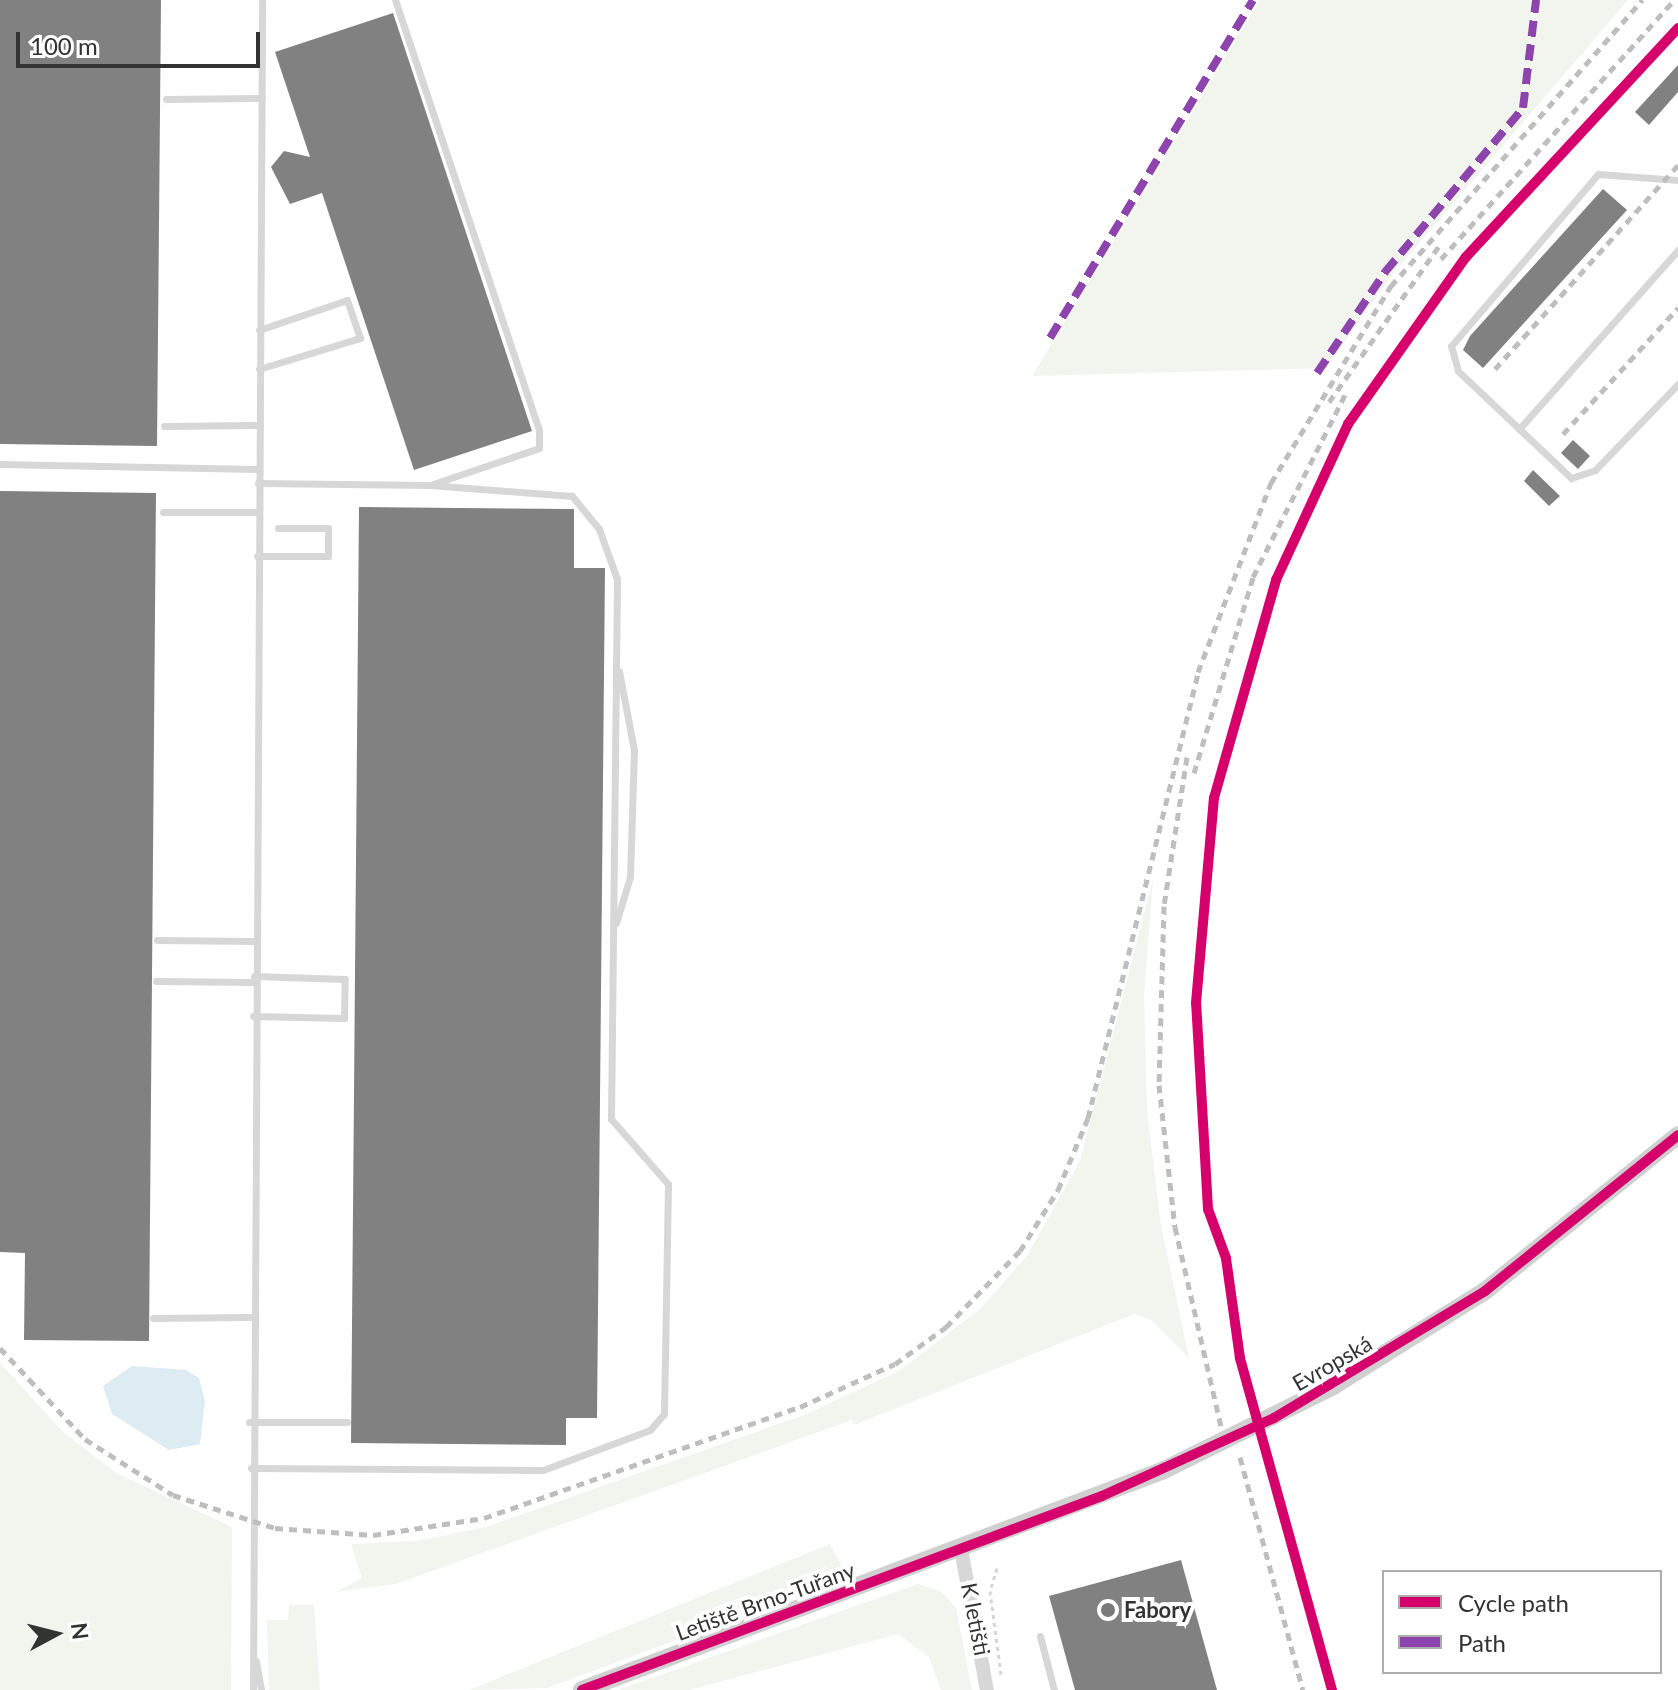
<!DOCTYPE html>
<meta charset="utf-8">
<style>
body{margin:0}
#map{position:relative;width:1678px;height:1690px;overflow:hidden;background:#fff;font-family:Lato,sans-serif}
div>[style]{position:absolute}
.green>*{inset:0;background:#f1f5ed}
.water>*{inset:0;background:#ddebf3}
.building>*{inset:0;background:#818181}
.path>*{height:3px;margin-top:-1.5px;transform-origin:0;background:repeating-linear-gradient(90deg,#d6d6d6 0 4px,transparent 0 8px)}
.lane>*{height:7px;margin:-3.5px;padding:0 3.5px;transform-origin:3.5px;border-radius:3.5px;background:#d7d7d7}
.street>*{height:14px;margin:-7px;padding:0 7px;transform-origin:7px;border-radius:7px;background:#d7d7d7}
.secondary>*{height:18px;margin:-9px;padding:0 9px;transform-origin:9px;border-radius:9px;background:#d0d0d0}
.rail>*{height:5px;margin-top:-2.5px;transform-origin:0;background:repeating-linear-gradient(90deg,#bebebe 0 8px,transparent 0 14px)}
.secondary-bridge>*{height:18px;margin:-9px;padding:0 9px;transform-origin:9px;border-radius:9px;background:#d0d0d0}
.quiet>*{height:8px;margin-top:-4px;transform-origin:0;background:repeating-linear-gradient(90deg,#8e44ad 0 16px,transparent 0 24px)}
.cycleway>*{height:10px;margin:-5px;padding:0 5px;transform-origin:5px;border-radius:5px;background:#d6006c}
.dots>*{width:22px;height:22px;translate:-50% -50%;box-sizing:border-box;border:4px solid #fff;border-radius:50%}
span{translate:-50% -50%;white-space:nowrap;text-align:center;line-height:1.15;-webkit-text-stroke:8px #fff;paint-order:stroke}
.street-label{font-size:22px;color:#333}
.poi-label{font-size:22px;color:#333;font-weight:700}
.left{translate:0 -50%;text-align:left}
.legend{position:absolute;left:1382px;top:1570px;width:280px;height:104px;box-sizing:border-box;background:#fff;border:2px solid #adadad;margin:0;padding:10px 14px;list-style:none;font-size:24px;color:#333}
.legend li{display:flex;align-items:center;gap:16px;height:40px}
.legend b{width:40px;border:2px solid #adadad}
.north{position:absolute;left:16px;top:1594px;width:80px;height:80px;-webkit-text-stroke:6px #fff;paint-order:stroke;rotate:83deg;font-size:22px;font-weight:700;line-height:32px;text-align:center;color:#333}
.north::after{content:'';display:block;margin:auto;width:28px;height:36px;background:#333;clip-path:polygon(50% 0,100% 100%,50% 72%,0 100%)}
.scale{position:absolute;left:16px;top:32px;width:244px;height:36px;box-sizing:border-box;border:4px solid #333;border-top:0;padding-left:10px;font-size:24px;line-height:28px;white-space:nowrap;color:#333;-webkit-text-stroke:6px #fff;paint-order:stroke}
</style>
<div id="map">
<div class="green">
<div style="clip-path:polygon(1260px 0,1628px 0,1392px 275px,1326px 368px,1032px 376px)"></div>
<div style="clip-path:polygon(1153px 879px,1144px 997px,1147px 1111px,1161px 1226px,1189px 1358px,1151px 1320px,1134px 1314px,854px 1425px,852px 1420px,396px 1584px,336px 1592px,362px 1578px,351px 1544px,418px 1541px,486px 1527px,804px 1415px,899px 1371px,980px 1309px,1027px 1256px,1080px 1161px)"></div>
<div style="clip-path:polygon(0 1363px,62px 1431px,116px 1473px,232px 1527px,231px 1690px,0 1690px)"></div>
<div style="clip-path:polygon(830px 1544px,847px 1576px,547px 1688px,469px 1690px)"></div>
<div style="clip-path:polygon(918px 1584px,942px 1592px,956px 1608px,972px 1690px,941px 1690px,929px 1657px,898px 1634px,689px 1690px,618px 1690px)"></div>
<div style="clip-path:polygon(289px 1605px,314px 1605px,320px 1690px,269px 1690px,267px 1620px,288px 1620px)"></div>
</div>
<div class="water">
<div style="clip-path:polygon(132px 1366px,186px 1370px,199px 1378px,205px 1401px,200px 1444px,169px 1450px,112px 1414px,103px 1386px)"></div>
</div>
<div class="building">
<div style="clip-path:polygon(0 0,161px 0,157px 446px,0 444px)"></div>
<div style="clip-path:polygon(393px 13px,532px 431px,414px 470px,322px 193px,290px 204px,271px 167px,284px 151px,310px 157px,275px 52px)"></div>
<div style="clip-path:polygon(1678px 65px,1678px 92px,1649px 125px,1635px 112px)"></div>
<div style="clip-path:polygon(1603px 189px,1627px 210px,1483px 368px,1463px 350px,1470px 336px)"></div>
<div style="clip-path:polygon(1573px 440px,1590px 456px,1578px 469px,1561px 453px)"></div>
<div style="clip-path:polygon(1533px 470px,1560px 496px,1549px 506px,1524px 481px)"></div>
<div style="clip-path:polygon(0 491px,156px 493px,149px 1341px,24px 1340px,25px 1253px,0 1252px)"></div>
<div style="clip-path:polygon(359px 507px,574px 509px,574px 568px,605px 568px,597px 1418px,566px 1418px,566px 1445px,351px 1443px)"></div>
<div style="clip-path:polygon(1181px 1560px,1217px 1690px,1075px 1690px,1049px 1596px)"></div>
</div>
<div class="path">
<div style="left:997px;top:1568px;width:24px;rotate:107deg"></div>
<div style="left:990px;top:1591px;width:84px;rotate:82.5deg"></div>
</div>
<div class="lane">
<div style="left:166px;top:99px;width:96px;rotate:-0.6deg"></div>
<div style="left:1678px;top:180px;width:80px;rotate:-175.7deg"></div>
<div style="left:1598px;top:174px;width:226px;rotate:130.5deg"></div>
<div style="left:1451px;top:346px;width:26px;rotate:74deg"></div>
<div style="left:1458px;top:371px;width:156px;rotate:43.4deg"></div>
<div style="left:1571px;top:478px;width:25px;rotate:-18deg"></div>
<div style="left:1595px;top:470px;width:120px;rotate:-46deg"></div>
<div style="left:259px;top:369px;width:106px;rotate:-17.1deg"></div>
<div style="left:360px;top:338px;width:40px;rotate:-108.9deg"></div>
<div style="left:347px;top:300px;width:93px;rotate:161.2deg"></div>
<div style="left:164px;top:426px;width:94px;rotate:-0.6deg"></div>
<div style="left:1519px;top:429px;width:239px;rotate:-48.4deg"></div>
<div style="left:0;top:464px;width:258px;rotate:1.1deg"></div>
<div style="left:258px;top:483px;width:172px;rotate:0.7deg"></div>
<div style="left:430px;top:485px;width:115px;rotate:-18.7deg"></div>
<div style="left:539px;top:448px;width:18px;rotate:-90deg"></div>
<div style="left:539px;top:430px;width:453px;rotate:-108.5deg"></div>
<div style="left:163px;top:512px;width:95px"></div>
<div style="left:257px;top:556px;width:71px"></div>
<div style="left:328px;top:556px;width:28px;rotate:-90deg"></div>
<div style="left:328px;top:528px;width:50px;rotate:180deg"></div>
<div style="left:616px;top:923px;width:48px;rotate:-73.1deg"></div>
<div style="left:630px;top:877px;width:127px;rotate:-88.2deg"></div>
<div style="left:634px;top:750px;width:80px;rotate:-100.8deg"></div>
<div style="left:157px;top:940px;width:97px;rotate:0.6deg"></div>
<div style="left:156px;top:981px;width:97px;rotate:0.6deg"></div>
<div style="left:253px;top:1016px;width:91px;rotate:1.3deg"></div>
<div style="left:344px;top:1018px;width:39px;rotate:-89deg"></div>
<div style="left:345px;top:979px;width:91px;rotate:-178.1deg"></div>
<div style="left:153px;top:1318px;width:97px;rotate:-0.6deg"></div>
<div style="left:249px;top:1422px;width:98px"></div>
<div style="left:251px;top:1468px;width:292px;rotate:0.4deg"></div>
<div style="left:543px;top:1470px;width:114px;rotate:-20.5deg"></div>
<div style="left:650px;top:1430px;width:21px;rotate:-49deg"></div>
<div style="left:664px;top:1414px;width:230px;rotate:-89deg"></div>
<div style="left:668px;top:1184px;width:86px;rotate:-131.2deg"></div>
<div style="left:611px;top:1119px;width:540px;rotate:-89.36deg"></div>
<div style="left:617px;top:579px;width:53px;rotate:-109.8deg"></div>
<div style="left:599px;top:529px;width:43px;rotate:-129.3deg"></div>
<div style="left:572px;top:496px;width:142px;rotate:-175.6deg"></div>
<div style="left:1040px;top:1636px;width:56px;rotate:75.5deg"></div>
<div style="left:256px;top:1661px;width:29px;rotate:80deg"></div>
<div style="left:253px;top:1690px;width:1690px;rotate:-89.69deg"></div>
</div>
<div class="street">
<div style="left:961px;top:1549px;width:143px;rotate:79.6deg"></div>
</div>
<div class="secondary">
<div style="left:1333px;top:1386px;width:179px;rotate:-32deg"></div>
<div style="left:1485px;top:1291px;width:248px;rotate:-38.9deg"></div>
<div style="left:582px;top:1690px;width:620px;rotate:-20.69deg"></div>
</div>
<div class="rail">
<div style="left:1441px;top:259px;width:348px;rotate:-48deg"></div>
<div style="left:1495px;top:369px;width:274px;rotate:-48.1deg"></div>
<div style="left:1329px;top:402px;width:196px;rotate:-54.8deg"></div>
<div style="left:1563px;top:434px;width:171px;rotate:-47.6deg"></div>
<div style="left:1187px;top:757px;width:151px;rotate:98.8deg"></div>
<div style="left:1164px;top:906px;width:179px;rotate:91.6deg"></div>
<div style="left:1159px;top:1085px;width:143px;rotate:83.6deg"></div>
<div style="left:1175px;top:1227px;width:204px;rotate:77deg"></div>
<div style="left:1194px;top:773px;width:205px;rotate:-73.2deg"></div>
<div style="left:1253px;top:577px;width:206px;rotate:-63.2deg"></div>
<div style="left:0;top:1348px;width:125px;rotate:47deg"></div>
<div style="left:85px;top:1439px;width:104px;rotate:32.5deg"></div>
<div style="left:173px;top:1495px;width:107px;rotate:17.9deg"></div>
<div style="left:275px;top:1528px;width:98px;rotate:4.1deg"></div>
<div style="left:373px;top:1535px;width:112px;rotate:-8.7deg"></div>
<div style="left:484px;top:1518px;width:335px;rotate:-19.4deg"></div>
<div style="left:800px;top:1407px;width:104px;rotate:-24.4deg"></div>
<div style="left:895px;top:1364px;width:63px;rotate:-36deg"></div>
<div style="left:946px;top:1327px;width:106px;rotate:-45.8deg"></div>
<div style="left:1020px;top:1251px;width:72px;rotate:-58.1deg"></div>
<div style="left:1058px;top:1190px;width:78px;rotate:-67.4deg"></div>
<div style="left:1088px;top:1118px;width:459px;rotate:-76.1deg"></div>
<div style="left:1198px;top:672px;width:203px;rotate:-68.9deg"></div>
<div style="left:1271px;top:483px;width:231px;rotate:-58.7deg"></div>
<div style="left:1391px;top:286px;width:381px;rotate:-48.7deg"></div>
<div style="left:1240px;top:1457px;width:241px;rotate:74.9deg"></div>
</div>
<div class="secondary-bridge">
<div style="left:1162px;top:1471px;width:191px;rotate:-26.4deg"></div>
</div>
<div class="quiet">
<div style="left:1050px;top:338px;width:394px;rotate:-59deg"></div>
<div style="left:1317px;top:373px;width:122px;rotate:-56deg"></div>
<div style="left:1385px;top:272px;width:214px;rotate:-49.9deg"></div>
<div style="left:1523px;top:108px;width:109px;rotate:-83.1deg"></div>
</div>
<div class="cycleway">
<div style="left:582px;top:1690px;width:555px;rotate:-20.46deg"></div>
<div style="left:1102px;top:1496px;width:189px;rotate:-24.4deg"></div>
<div style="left:1274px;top:1418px;width:246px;rotate:-31deg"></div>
<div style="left:1485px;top:1291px;width:248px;rotate:-38.9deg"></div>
<div style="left:1332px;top:1690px;width:345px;rotate:-105.5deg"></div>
<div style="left:1240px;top:1358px;width:101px;rotate:-98deg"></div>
<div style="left:1226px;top:1258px;width:52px;rotate:-110.2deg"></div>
<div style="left:1208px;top:1209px;width:206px;rotate:-93.3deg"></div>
<div style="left:1196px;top:1003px;width:206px;rotate:-85deg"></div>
<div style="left:1214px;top:798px;width:227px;rotate:-74.1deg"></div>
<div style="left:1276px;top:580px;width:172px;rotate:-65.2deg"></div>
<div style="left:1348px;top:424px;width:204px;rotate:-54.8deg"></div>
<div style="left:1466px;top:257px;width:312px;rotate:-47.2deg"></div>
</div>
<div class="dots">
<div style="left:1108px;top:1610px;background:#7a7a7a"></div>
</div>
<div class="street-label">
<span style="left:1332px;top:1363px;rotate:-30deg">Evropská</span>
<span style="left:765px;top:1601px;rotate:-20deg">Letiště Brno-Tuřany</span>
<span style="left:976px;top:1619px;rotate:79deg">K letišti</span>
</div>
<div class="poi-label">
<span class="left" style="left:1124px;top:1610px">Fabory</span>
</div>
<ul class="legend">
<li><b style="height:10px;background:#d6006c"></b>Cycle path</li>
<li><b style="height:10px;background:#8e44ad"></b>Path</li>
</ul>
<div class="north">N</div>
<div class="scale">100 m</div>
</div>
